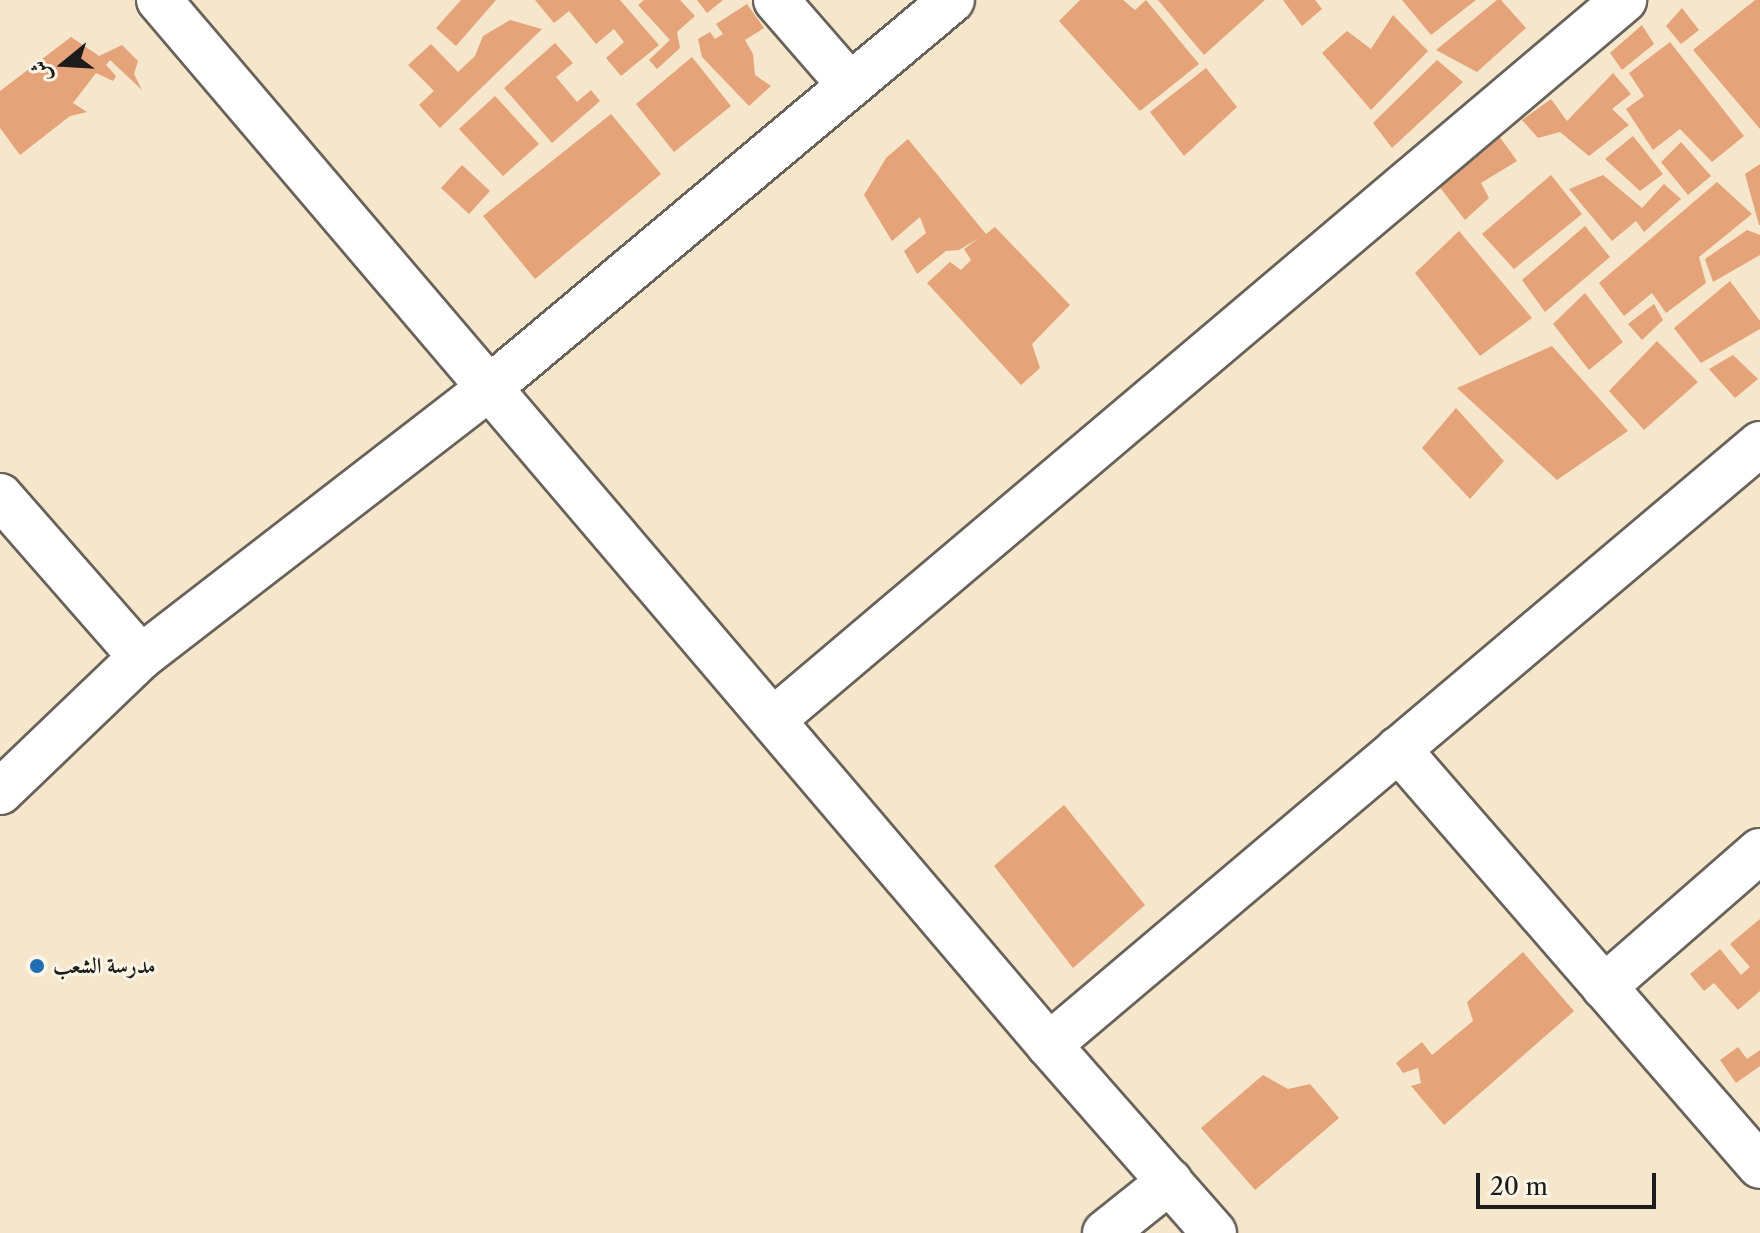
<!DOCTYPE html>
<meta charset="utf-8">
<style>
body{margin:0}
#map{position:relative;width:1760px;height:1233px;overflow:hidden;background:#f6e6cc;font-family:"Libre Caslon Text",Amiri,serif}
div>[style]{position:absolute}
.building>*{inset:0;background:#e4a378}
.roads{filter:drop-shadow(2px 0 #68635a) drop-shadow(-2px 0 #68635a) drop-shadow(0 2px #68635a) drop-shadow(0 -2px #68635a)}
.minor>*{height:44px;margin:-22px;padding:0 22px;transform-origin:22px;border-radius:22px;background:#fff}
.dots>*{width:22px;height:22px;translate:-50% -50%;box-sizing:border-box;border:4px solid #fcf5e5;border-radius:50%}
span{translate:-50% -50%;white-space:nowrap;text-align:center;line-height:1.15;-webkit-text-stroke:6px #fcf5e5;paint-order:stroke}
.poi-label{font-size:22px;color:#1c1c1c;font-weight:700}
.left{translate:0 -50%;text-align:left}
.north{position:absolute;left:24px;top:24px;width:80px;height:80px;-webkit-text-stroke:6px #fcf5e5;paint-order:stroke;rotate:252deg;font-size:22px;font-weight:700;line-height:32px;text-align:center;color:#1c1c1c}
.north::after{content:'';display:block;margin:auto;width:28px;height:36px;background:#1c1c1c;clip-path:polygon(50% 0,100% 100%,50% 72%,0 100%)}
.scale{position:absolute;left:1476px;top:1173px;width:180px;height:36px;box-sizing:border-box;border:4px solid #1c1c1c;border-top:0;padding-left:10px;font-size:24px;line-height:28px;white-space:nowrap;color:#1c1c1c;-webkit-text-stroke:6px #fcf5e5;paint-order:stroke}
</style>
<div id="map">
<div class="building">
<div style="clip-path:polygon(461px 0,496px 0,456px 46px,436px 28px)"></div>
<div style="clip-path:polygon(535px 0,620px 0,659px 45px,621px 76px,606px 58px,624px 42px,614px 29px,596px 44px,569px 11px,554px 23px)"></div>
<div style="clip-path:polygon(644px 0,680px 0,695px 16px,677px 32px,680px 48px,657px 69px,649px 60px,670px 40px,638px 5px)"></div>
<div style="clip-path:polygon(697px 0,723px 0,707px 13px)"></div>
<div style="clip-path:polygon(1080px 0,1123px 0,1135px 10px,1146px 0,1199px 64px,1140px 111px,1059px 21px)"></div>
<div style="clip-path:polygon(1158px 0,1265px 0,1204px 55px)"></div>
<div style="clip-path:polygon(1283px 0,1315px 0,1322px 9px,1302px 26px)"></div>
<div style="clip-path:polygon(1402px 0,1476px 0,1431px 35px)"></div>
<div style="clip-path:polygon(1497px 0,1501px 0,1526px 28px,1477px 72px,1436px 50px)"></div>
<div style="clip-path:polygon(1755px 0,1760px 0,1760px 129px,1693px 50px)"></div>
<div style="clip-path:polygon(747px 4px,764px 28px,745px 40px,753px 54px,755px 75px,771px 86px,749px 106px,702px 57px,698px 39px,710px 32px,715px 39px,723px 34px,716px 24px)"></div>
<div style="clip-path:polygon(1682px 8px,1699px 30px,1681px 44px,1666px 26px)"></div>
<div style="clip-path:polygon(1393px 15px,1428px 51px,1371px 110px,1322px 53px,1347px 31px,1371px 49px)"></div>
<div style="clip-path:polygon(510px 20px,542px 29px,440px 128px,419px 105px,434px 91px,408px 65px,431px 44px,458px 72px,475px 56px,483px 36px)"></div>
<div style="clip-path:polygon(1642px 25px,1654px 44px,1622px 70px,1610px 53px)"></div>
<div style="clip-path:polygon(71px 37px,99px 56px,122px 45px,138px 61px,134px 74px,142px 90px,110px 60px,106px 65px,116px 76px,113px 81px,96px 73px,73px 103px,87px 112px,70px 116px,20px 155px,0 128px,0 91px)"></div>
<div style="clip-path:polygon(1670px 42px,1744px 136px,1712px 162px,1680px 129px,1653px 150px,1626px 109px,1644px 96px,1629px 73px)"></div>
<div style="clip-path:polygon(555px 43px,573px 63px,556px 77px,577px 102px,591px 90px,600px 101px,552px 143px,504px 88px)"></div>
<div style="clip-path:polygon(692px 57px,731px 106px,674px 152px,636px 104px)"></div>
<div style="clip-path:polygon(1437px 60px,1463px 82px,1392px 148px,1373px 123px)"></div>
<div style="clip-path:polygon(1206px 68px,1237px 107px,1184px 156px,1150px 112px)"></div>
<div style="clip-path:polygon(1613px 73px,1631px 94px,1612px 109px,1629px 125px,1589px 156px,1560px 132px,1538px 138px,1522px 120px,1551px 99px,1567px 121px)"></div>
<div style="clip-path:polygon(495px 96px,539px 144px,503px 176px,459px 129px)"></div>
<div style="clip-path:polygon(611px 114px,661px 174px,535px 279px,483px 216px)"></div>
<div style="clip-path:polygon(1499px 136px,1517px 161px,1481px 183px,1489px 198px,1465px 220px,1435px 181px)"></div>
<div style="clip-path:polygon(1633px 136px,1663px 174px,1640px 191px,1605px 159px)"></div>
<div style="clip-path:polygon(908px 139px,986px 234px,995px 227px,1070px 305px,1032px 344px,1040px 368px,1021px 385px,927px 283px,950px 262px,961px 270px,971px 260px,964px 249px,979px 238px,959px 250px,946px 251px,917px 274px,904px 251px,926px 233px,920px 217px,892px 241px,864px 195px,886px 158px)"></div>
<div style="clip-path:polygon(1681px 142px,1711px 176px,1688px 195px,1661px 162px)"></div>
<div style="clip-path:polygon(1760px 164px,1760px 225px,1759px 225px,1745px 174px)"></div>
<div style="clip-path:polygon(462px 165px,490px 191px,469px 214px,441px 188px)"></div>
<div style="clip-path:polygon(1551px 175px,1582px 214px,1514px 269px,1482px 234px)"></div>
<div style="clip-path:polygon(1603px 175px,1642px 208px,1664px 184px,1681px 199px,1644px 232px,1636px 221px,1612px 241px,1569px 189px)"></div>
<div style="clip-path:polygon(1717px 182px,1752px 214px,1699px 257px,1706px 283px,1666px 313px,1652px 293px,1624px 316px,1599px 283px)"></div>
<div style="clip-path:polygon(1585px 226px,1610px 257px,1545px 312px,1522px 280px)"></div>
<div style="clip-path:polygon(1747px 230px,1760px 235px,1760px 255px,1713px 282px,1705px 259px)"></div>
<div style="clip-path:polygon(1459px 231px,1532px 318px,1480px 356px,1415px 273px)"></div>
<div style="clip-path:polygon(1730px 281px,1760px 321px,1760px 329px,1701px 363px,1674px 328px)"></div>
<div style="clip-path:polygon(1585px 293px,1623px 342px,1589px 370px,1553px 324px)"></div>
<div style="clip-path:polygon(1654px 304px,1663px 320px,1642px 340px,1628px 324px)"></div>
<div style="clip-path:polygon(1657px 341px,1698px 382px,1644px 430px,1609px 391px)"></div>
<div style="clip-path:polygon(1552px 346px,1628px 431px,1557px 480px,1457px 388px)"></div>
<div style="clip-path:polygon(1733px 355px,1758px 379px,1735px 398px,1709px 369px)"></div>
<div style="clip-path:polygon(1456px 408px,1504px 461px,1470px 499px,1422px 448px)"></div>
<div style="clip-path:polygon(1064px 805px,1145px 905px,1073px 968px,994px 866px)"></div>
<div style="clip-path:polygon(1760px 919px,1760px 991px,1738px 1010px,1714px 983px,1704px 991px,1690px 974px,1720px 949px,1741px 975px,1750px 967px,1730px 944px)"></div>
<div style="clip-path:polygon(1523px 952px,1574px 1011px,1444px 1125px,1411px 1086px,1421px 1083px,1418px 1068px,1403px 1073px,1396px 1063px,1422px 1042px,1432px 1055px,1473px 1021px,1467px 1002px)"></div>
<div style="clip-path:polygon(1738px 1047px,1747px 1059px,1760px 1050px,1760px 1066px,1736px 1083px,1720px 1060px)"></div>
<div style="clip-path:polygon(1263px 1075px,1288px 1089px,1310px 1084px,1339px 1118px,1255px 1190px,1201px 1128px)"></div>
</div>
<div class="roads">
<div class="minor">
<div style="left:159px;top:0;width:1373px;rotate:49.58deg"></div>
<div style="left:1049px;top:1045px;width:250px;rotate:48.7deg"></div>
<div style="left:776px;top:0;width:113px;rotate:49deg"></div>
<div style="left:0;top:496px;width:214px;rotate:48.8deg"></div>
<div style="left:773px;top:720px;width:1115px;rotate:-40.23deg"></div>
<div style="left:1398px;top:749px;width:552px;rotate:49.04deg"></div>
<div style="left:0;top:792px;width:195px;rotate:-43.8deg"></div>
<div style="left:141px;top:657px;width:440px;rotate:-37.7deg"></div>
<div style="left:489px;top:388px;width:604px;rotate:-39.96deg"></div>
<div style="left:1604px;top:987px;width:207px;rotate:-41.1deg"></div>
<div style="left:1049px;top:1045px;width:931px;rotate:-40.21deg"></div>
<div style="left:1105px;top:1233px;width:83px;rotate:-38.7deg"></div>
</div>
</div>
<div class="dots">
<div style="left:37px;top:966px;background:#1f6fb2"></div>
</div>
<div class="poi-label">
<span class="left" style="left:53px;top:966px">مدرسة الشعب</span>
</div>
<div class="north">ش</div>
<div class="scale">20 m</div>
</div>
